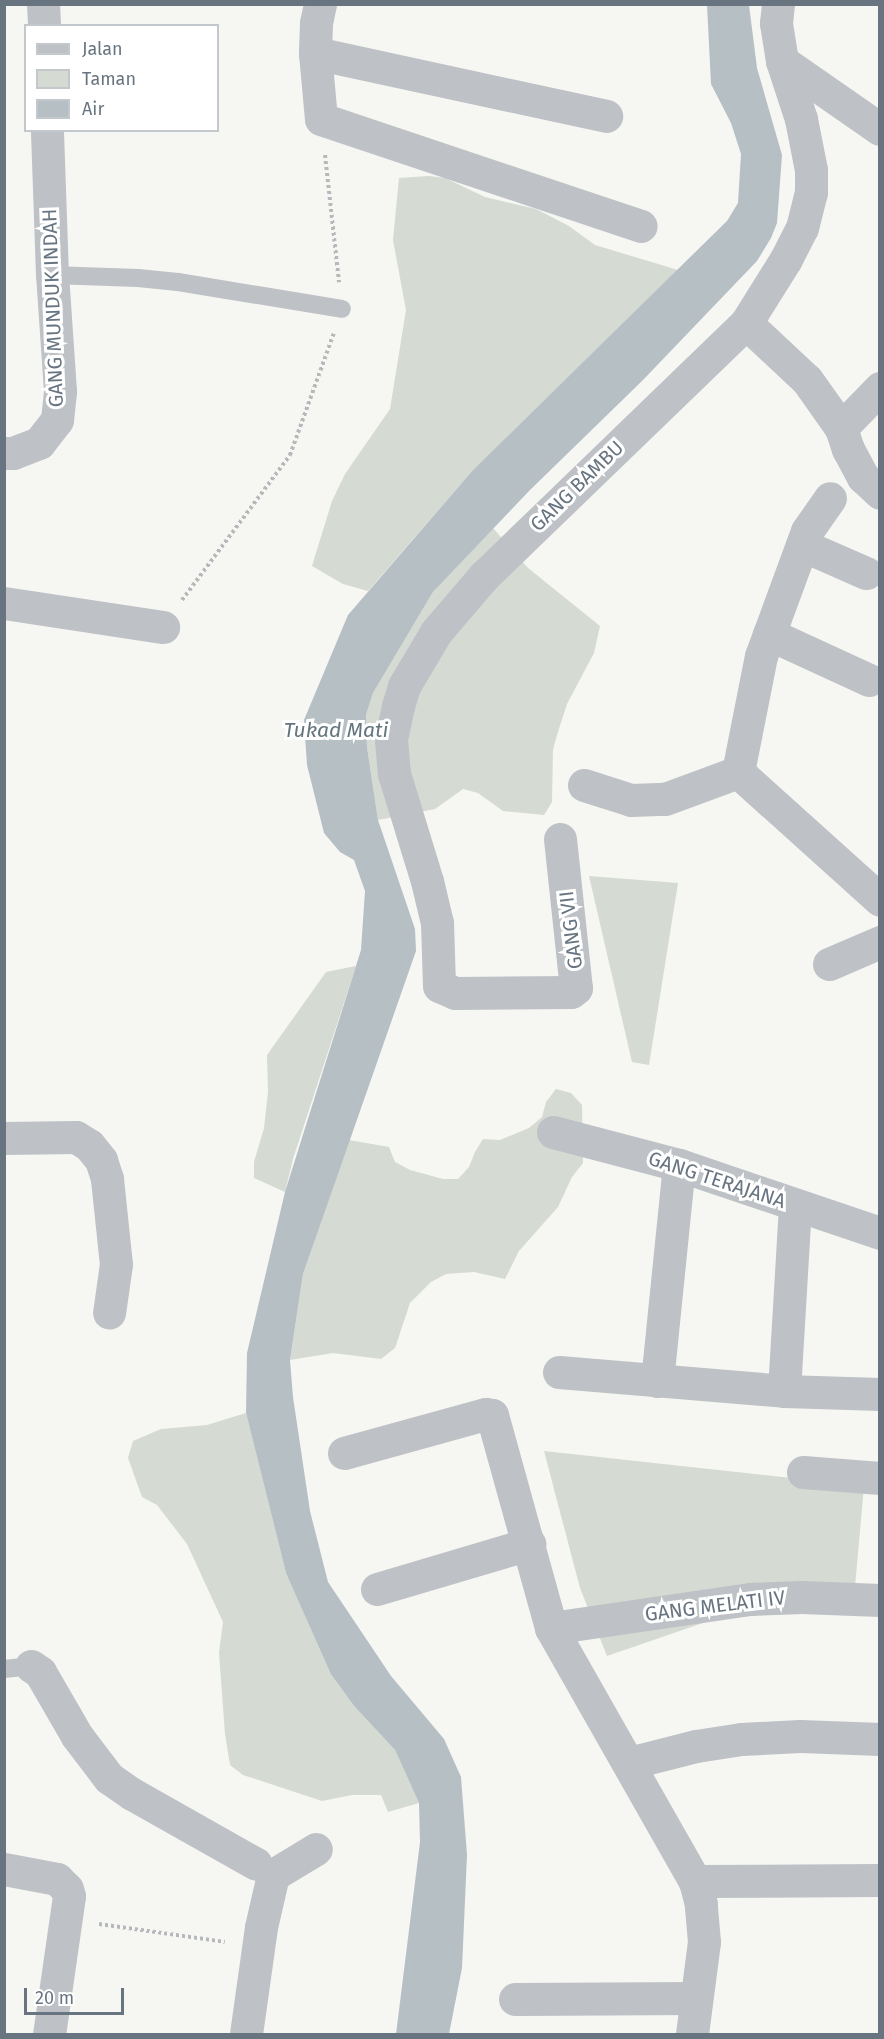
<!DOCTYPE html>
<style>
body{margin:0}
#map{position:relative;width:884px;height:2039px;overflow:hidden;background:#f6f6f3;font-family:"Fira Sans",sans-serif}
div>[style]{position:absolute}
.green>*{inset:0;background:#d5dad3}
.water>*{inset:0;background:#b6bfc4}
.path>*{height:4px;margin-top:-2px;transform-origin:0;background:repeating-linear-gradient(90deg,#b6b9bc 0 3px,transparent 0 6px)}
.lane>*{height:18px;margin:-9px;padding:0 9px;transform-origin:9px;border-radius:9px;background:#bec1c5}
.street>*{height:33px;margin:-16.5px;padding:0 16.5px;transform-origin:16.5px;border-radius:16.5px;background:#bec1c5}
span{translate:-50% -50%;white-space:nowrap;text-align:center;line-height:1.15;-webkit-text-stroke:6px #fff;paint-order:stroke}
.street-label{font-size:20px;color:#687581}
.water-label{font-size:21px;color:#63757e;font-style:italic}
.frame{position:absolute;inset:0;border:6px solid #687581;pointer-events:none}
.legend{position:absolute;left:24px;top:24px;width:195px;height:108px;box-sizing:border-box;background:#fff;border:2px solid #c3c8cd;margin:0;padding:8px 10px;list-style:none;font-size:18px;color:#687581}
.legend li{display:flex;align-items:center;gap:12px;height:30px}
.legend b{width:30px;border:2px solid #c3c8cd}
.scale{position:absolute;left:24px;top:1988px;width:100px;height:27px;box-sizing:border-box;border:3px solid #687581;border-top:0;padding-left:8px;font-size:18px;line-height:21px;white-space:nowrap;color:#687581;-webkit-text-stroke:4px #fff;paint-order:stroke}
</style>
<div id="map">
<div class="green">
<div style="clip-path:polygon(429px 176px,445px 178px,485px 197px,536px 209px,569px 226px,595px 245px,678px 270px,473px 470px,368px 591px,343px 584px,312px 566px,332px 501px,345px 474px,390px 409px,406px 310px,393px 240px,399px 178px)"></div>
<div style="clip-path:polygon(493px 528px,528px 568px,600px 626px,594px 653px,567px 704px,557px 735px,553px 750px,552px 802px,544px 815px,503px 811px,478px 793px,463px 789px,435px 809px,378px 820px,367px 747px,366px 715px,373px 693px,433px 592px)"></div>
<div style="clip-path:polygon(589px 876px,678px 883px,649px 1065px,632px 1062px)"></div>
<div style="clip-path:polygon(356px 966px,293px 1159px,285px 1192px,254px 1178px,254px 1162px,264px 1128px,268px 1092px,267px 1055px,326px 972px)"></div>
<div style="clip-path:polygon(556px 1089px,571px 1093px,582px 1105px,583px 1163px,572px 1177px,558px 1207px,519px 1251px,505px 1279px,474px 1272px,446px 1274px,431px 1282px,410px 1303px,395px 1348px,381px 1359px,333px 1353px,290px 1360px,303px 1274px,349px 1140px,389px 1147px,395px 1162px,410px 1170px,443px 1179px,458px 1179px,469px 1167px,475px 1152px,483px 1139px,500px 1140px,529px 1128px,542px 1117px,546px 1102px)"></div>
<div style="clip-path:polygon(246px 1413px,286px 1573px,355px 1707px,395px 1750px,419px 1803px,388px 1812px,381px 1795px,352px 1795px,322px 1801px,243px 1775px,230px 1765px,225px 1734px,219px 1653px,223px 1622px,187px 1544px,157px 1505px,142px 1497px,128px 1458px,133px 1441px,161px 1429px,207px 1425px)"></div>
<div style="clip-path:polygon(544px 1451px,864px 1486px,853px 1609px,729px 1614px,607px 1656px,580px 1588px)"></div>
</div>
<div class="water">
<div style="clip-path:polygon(707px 5px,749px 5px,757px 68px,782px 155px,777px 223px,771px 238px,757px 261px,642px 381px,530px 490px,433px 592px,373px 693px,366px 715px,367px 747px,378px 820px,415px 929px,416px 951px,303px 1274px,290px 1360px,293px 1397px,310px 1511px,328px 1582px,391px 1676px,444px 1739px,461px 1777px,467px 1855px,462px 1968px,449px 2034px,396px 2034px,420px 1842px,419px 1803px,395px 1750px,355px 1707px,331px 1674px,286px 1573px,246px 1413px,247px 1353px,285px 1192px,361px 950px,365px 891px,354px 860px,340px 852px,324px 833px,307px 765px,304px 720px,348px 615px,473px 470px,727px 221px,738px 203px,741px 154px,731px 123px,711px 84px)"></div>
</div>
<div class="path">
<div style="left:325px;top:155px;width:128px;rotate:83.7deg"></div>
<div style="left:182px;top:600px;width:181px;rotate:-53.3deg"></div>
<div style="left:290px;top:455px;width:130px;rotate:-70.2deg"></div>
<div style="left:99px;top:1924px;width:127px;rotate:8.1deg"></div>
</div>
<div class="lane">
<div style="left:52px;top:275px;width:86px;rotate:2deg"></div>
<div style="left:138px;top:278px;width:40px;rotate:5.7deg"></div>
<div style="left:178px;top:282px;width:166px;rotate:9.3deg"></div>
<div style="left:4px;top:1669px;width:27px;rotate:-6deg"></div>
</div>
<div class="street">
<div style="left:43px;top:4px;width:22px;rotate:87deg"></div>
<div style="left:320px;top:4px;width:19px;rotate:102deg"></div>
<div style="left:316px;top:23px;width:30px;rotate:92deg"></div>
<div style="left:315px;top:53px;width:66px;rotate:84.8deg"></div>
<div style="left:321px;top:119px;width:337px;rotate:18.5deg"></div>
<div style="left:315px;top:53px;width:298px;rotate:12.2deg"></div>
<div style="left:782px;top:61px;width:119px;rotate:34.8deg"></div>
<div style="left:746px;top:323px;width:83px;rotate:43.1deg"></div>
<div style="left:807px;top:380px;width:59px;rotate:54.7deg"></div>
<div style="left:841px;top:428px;width:22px;rotate:72deg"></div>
<div style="left:848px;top:449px;width:32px;rotate:62deg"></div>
<div style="left:863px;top:477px;width:23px;rotate:43deg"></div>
<div style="left:841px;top:428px;width:56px;rotate:-45.7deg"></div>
<div style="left:4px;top:453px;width:9px"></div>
<div style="left:13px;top:453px;width:28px;rotate:-21deg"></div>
<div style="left:39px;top:443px;width:29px;rotate:-52deg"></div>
<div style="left:57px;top:420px;width:29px;rotate:-84deg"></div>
<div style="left:60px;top:391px;width:116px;rotate:-93.9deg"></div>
<div style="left:52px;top:275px;width:145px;rotate:-92deg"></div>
<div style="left:802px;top:545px;width:70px;rotate:23.6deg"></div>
<div style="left:4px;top:603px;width:161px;rotate:8.6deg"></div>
<div style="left:769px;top:634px;width:110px;rotate:24.7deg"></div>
<div style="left:738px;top:772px;width:118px;rotate:-78.8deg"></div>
<div style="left:761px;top:656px;width:133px;rotate:-69.8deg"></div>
<div style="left:807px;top:531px;width:40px;rotate:-55.1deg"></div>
<div style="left:584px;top:785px;width:49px;rotate:17.7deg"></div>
<div style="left:631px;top:800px;width:34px;rotate:-2deg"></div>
<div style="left:665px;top:799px;width:78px;rotate:-20.3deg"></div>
<div style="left:738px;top:772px;width:191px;rotate:42deg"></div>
<div style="left:560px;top:839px;width:150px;rotate:83.9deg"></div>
<div style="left:576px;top:988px;width:6px;rotate:141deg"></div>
<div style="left:571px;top:992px;width:116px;rotate:179.5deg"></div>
<div style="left:455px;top:993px;width:17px;rotate:-156deg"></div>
<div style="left:439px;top:986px;width:63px;rotate:-91.8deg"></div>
<div style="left:437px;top:923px;width:43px;rotate:-103.4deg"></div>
<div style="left:427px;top:881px;width:112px;rotate:-107.1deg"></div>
<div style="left:394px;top:774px;width:35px;rotate:-95deg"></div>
<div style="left:391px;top:739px;width:34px;rotate:-78deg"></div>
<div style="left:398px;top:706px;width:21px;rotate:-73deg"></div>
<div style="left:404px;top:686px;width:63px;rotate:-59.3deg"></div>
<div style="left:436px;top:632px;width:74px;rotate:-49.4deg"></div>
<div style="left:484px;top:576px;width:364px;rotate:-44deg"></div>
<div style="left:746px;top:323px;width:75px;rotate:-58deg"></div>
<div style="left:786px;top:259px;width:35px;rotate:-63deg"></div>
<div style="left:802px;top:228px;width:36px;rotate:-76deg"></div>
<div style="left:811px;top:193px;width:23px;rotate:-90deg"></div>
<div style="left:811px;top:170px;width:52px;rotate:-101.1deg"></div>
<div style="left:801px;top:119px;width:61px;rotate:-108.1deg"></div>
<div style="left:782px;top:61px;width:38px;rotate:-99deg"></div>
<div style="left:776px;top:23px;width:19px;rotate:-84deg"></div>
<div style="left:829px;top:964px;width:56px;rotate:-23.3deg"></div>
<div style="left:553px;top:1132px;width:130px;rotate:14.7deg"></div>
<div style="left:679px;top:1165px;width:212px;rotate:18.7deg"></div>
<div style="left:4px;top:1138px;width:72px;rotate:-0.8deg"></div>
<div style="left:76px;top:1137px;width:15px;rotate:32deg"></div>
<div style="left:89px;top:1145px;width:19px;rotate:51deg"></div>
<div style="left:101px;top:1160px;width:20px;rotate:72deg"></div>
<div style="left:107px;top:1179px;width:85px;rotate:84deg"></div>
<div style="left:116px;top:1264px;width:49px;rotate:98.1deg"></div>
<div style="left:559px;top:1372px;width:226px;rotate:4.8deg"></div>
<div style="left:784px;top:1391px;width:96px;rotate:1.8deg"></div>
<div style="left:657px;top:1381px;width:217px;rotate:-84.2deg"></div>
<div style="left:784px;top:1391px;width:186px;rotate:-86.6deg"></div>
<div style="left:344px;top:1453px;width:147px;rotate:-15.4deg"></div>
<div style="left:486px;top:1414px;width:6px;rotate:9deg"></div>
<div style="left:492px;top:1415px;width:221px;rotate:74.5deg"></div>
<div style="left:551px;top:1628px;width:291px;rotate:60.4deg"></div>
<div style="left:695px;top:1881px;width:185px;rotate:-0.3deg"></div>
<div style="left:803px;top:1472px;width:77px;rotate:4.5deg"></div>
<div style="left:377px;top:1589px;width:159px;rotate:-16.5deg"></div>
<div style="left:551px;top:1628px;width:201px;rotate:-8.3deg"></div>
<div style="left:750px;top:1599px;width:52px;rotate:-2.2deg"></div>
<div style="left:802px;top:1597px;width:78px;rotate:2.2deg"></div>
<div style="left:31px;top:1666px;width:11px;rotate:34deg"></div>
<div style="left:40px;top:1672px;width:74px;rotate:60deg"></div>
<div style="left:77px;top:1736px;width:53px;rotate:52.7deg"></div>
<div style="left:109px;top:1778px;width:28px;rotate:35deg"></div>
<div style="left:132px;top:1794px;width:142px;rotate:29.4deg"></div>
<div style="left:629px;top:1763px;width:69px;rotate:-14.2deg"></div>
<div style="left:696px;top:1746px;width:46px;rotate:-8.8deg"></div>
<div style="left:741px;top:1739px;width:59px;rotate:-2.9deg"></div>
<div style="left:800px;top:1736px;width:80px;rotate:2.1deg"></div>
<div style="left:4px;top:1869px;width:54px;rotate:10.7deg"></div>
<div style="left:57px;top:1879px;width:14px;rotate:45deg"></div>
<div style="left:67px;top:1889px;width:7px;rotate:74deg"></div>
<div style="left:69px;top:1896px;width:139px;rotate:98.2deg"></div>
<div style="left:515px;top:1999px;width:181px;rotate:-0.3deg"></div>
<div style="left:246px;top:2034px;width:108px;rotate:-82deg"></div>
<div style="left:261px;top:1927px;width:53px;rotate:-77deg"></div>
<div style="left:273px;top:1875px;width:50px;rotate:-31.2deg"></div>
<div style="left:692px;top:2034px;width:93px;rotate:-82.6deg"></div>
<div style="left:704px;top:1942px;width:38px;rotate:-95deg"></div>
<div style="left:701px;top:1904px;width:24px;rotate:-105deg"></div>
</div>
<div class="street-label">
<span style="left:53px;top:308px;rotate:-92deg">GANG MUNDUK INDAH</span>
<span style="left:577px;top:486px;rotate:-44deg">GANG BAMBU</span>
<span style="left:571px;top:930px;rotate:-97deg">GANG VII</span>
<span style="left:717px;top:1180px;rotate:18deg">GANG TERAJANA</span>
<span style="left:715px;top:1606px;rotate:-7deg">GANG MELATI IV</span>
</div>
<div class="water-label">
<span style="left:336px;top:730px">Tukad Mati</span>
</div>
<div class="frame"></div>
<ul class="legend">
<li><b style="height:8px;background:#bec1c5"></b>Jalan</li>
<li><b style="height:16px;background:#d5dad3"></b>Taman</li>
<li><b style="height:16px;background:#b6bfc4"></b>Air</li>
</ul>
<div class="scale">20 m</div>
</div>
